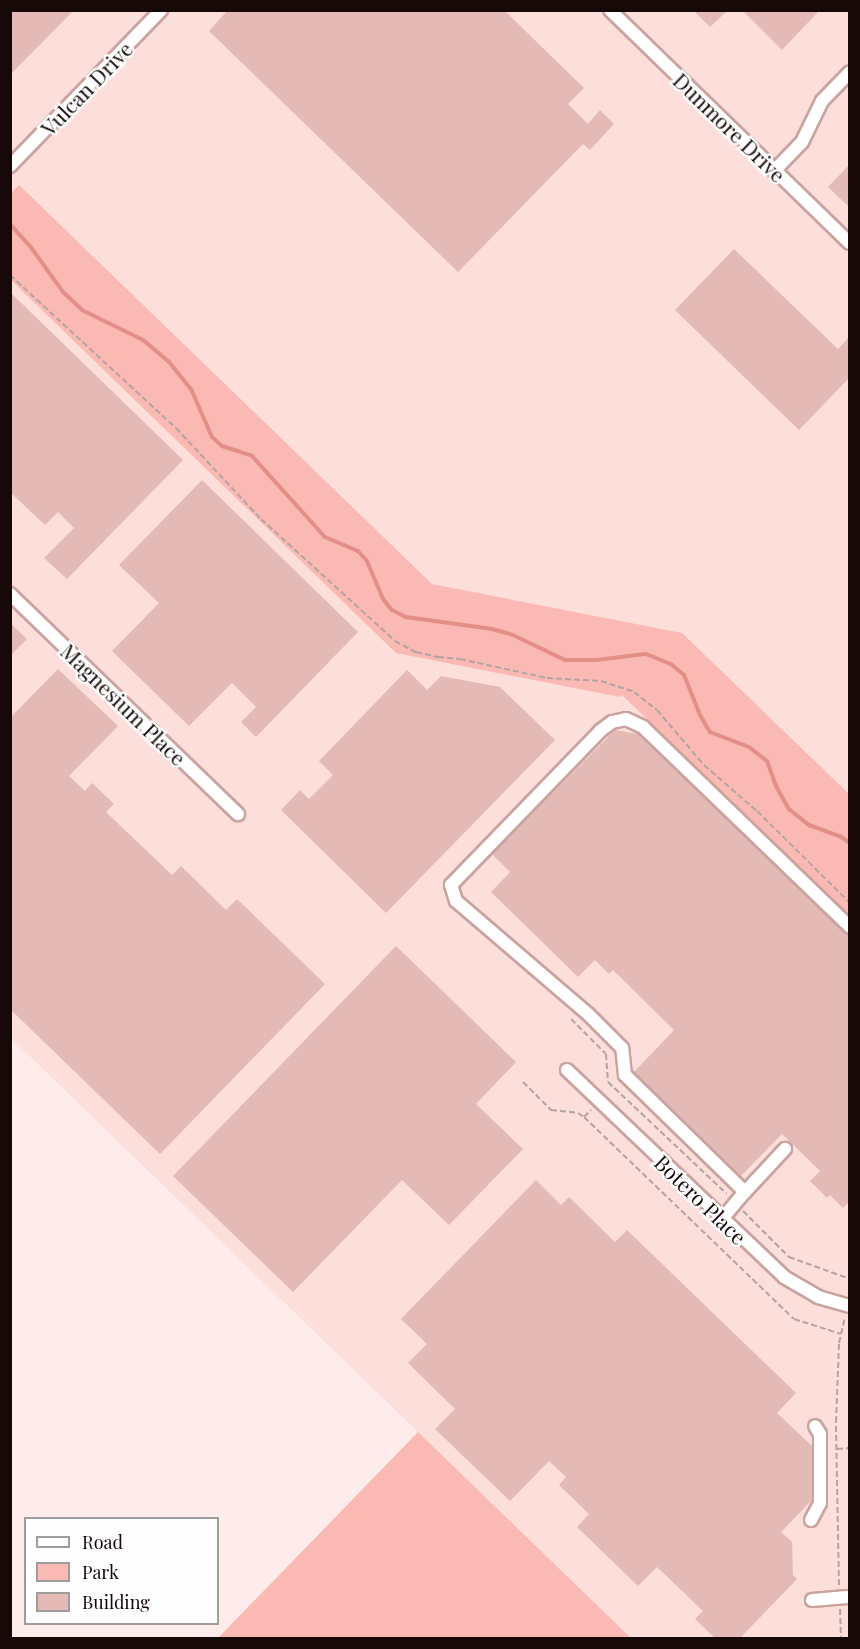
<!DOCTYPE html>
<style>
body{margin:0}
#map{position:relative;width:860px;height:1649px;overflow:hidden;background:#fdecea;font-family:"Playfair Display",serif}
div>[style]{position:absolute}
.built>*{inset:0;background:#fcdeda}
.green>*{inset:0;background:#fabab3}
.stream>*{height:4px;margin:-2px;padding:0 2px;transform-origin:2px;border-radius:2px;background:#e28f88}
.building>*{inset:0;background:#e3bab6}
.path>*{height:2px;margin-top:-1px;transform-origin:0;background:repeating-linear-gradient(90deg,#b3a4a2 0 6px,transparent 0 9px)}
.roads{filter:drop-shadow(2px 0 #caa39f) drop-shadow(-2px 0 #caa39f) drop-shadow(0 2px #caa39f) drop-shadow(0 -2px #caa39f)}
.minor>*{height:12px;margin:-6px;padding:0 6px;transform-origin:6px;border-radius:6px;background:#fff}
span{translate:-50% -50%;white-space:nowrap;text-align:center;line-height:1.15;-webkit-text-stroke:5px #fefefe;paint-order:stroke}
.street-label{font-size:21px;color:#160908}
.frame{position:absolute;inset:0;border:12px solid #160908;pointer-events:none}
.legend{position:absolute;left:24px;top:1517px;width:195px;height:108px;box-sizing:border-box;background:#fefefe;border:2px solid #a19c9c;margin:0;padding:8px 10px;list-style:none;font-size:18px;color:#160908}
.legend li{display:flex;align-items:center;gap:12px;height:30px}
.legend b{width:30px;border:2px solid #a19c9c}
</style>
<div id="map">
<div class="built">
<div style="clip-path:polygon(10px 11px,849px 11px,849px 1638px,631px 1638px,11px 1038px)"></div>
</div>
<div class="green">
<div style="clip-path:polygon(19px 185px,432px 584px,682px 633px,849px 794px,849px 915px,622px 695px,620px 697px,396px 653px,11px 280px,11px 193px)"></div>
<div style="clip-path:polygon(418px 1432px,631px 1638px,218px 1638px)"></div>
</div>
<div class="stream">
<div style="left:10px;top:224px;width:30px;rotate:48deg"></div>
<div style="left:30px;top:246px;width:57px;rotate:54.3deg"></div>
<div style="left:63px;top:292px;width:26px;rotate:43deg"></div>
<div style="left:82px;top:310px;width:68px;rotate:26.2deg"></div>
<div style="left:143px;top:340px;width:34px;rotate:40deg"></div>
<div style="left:169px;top:362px;width:35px;rotate:51deg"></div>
<div style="left:191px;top:389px;width:52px;rotate:66.4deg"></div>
<div style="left:212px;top:437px;width:13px;rotate:42deg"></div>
<div style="left:222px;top:446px;width:32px;rotate:18deg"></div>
<div style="left:252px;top:456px;width:109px;rotate:48deg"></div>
<div style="left:325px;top:537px;width:36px;rotate:23deg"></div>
<div style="left:358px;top:551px;width:13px;rotate:48deg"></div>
<div style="left:367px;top:561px;width:41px;rotate:67.2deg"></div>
<div style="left:383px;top:599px;width:14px;rotate:51deg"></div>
<div style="left:392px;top:610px;width:16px;rotate:27deg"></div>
<div style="left:406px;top:617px;width:87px;rotate:7.9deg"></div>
<div style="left:492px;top:629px;width:22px;rotate:16deg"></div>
<div style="left:513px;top:635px;width:58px;rotate:25.7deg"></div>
<div style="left:565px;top:660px;width:31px"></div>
<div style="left:596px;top:660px;width:50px;rotate:-6.8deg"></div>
<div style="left:646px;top:654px;width:27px;rotate:22deg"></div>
<div style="left:671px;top:664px;width:17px;rotate:40deg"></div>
<div style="left:684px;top:675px;width:43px;rotate:68.2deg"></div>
<div style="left:700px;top:715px;width:20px;rotate:60deg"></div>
<div style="left:710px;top:732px;width:42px;rotate:21deg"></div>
<div style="left:749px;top:747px;width:23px;rotate:38deg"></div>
<div style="left:767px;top:761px;width:27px;rotate:70deg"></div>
<div style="left:776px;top:786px;width:26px;rotate:61deg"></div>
<div style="left:789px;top:809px;width:26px;rotate:39deg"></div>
<div style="left:809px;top:825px;width:33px;rotate:20deg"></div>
<div style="left:840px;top:836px;width:12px;rotate:35deg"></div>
</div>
<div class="building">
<div style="clip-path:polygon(10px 10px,74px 10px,10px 75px)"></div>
<div style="clip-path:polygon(228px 10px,504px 10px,584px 88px,568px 104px,588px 124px,600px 110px,614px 124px,590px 150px,583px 144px,458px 272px,209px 31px)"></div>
<div style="clip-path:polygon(693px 10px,728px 10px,710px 27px)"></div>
<div style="clip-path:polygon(742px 10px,820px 10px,782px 50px)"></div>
<div style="clip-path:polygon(849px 165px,849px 207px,828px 187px)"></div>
<div style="clip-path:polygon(734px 249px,838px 349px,849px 337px,849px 378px,799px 430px,675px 310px)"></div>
<div style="clip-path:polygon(10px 292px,183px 460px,67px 579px,44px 558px,74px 528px,58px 512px,45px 525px,10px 492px)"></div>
<div style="clip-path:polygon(202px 480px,358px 632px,256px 737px,241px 722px,256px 707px,232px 683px,189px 726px,112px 651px,159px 603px,119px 565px)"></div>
<div style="clip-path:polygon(10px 623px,27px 639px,10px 656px)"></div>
<div style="clip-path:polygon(58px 669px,118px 726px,69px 776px,85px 791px,92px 783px,114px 804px,106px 812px,172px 875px,181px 866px,226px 910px,237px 899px,325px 984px,160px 1154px,10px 1009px,10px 718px)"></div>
<div style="clip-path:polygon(407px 670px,427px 690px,441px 676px,500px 687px,555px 740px,386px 913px,281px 810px,300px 790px,309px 799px,333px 775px,319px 761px)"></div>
<div style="clip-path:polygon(615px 730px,638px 734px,849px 935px,849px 1202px,843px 1208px,830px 1195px,827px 1198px,810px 1181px,820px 1171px,782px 1134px,741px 1176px,634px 1072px,674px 1030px,613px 970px,609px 974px,595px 960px,578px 977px,491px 892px,510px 872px,492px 854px)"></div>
<div style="clip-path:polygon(396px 946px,516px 1062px,476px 1104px,523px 1149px,449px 1225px,402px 1180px,293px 1292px,173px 1176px)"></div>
<div style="clip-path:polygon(536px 1180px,561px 1205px,569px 1197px,615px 1242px,627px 1230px,796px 1393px,777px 1413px,812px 1446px,812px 1500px,781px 1532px,792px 1542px,793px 1575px,797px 1579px,740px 1638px,715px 1638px,695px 1619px,703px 1611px,657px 1567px,638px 1586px,577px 1527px,589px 1514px,559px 1485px,566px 1477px,549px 1461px,510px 1501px,435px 1429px,455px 1409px,408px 1363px,427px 1344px,401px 1319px)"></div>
</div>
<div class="path">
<div style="left:10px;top:275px;width:226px;rotate:42.7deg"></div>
<div style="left:176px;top:428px;width:125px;rotate:47deg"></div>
<div style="left:261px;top:519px;width:181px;rotate:42.3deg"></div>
<div style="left:395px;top:641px;width:24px;rotate:28deg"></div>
<div style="left:416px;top:652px;width:23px;rotate:13deg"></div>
<div style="left:438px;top:657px;width:22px;rotate:5deg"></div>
<div style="left:460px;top:659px;width:89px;rotate:12.3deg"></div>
<div style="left:547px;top:678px;width:54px;rotate:3.2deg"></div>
<div style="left:601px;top:681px;width:35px;rotate:18deg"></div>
<div style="left:634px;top:692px;width:29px;rotate:38deg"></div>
<div style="left:657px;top:710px;width:72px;rotate:49.5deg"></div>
<div style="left:704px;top:765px;width:70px;rotate:41deg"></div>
<div style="left:757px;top:811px;width:131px;rotate:44.7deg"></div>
<div style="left:571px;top:1019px;width:49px;rotate:45deg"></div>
<div style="left:606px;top:1054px;width:28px;rotate:86deg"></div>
<div style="left:608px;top:1082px;width:163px;rotate:43.3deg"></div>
<div style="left:523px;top:1082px;width:40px;rotate:45deg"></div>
<div style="left:551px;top:1110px;width:27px;rotate:6deg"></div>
<div style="left:578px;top:1113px;width:7px;rotate:34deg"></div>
<div style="left:584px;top:1117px;width:10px;rotate:-45deg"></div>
<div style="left:584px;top:1117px;width:291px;rotate:43.9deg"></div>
<div style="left:794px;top:1319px;width:49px;rotate:17.7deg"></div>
<div style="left:743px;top:1211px;width:65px;rotate:45deg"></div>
<div style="left:789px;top:1257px;width:65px;rotate:19.8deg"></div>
<div style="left:837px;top:1449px;width:13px;rotate:-4deg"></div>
<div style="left:839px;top:1585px;width:163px;rotate:-91.1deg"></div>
<div style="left:836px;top:1422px;width:79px;rotate:-87.8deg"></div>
<div style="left:839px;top:1343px;width:26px;rotate:-77deg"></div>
<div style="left:840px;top:1609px;width:29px;rotate:88deg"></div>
</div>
<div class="roads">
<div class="minor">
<div style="left:610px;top:10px;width:334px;rotate:44.2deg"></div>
<div style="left:10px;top:166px;width:217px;rotate:-45.9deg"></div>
<div style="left:774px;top:171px;width:40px;rotate:-46deg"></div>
<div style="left:802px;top:142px;width:46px;rotate:-64deg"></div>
<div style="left:822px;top:101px;width:40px;rotate:-46deg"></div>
<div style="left:10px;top:594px;width:317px;rotate:44deg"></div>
<div style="left:567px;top:1070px;width:300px;rotate:43.6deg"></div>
<div style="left:784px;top:1277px;width:39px;rotate:30deg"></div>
<div style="left:818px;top:1297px;width:33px;rotate:16deg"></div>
<div style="left:745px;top:1192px;width:59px;rotate:-47.1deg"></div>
<div style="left:722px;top:1219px;width:35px;rotate:-50deg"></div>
<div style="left:745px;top:1192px;width:168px;rotate:-135.7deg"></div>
<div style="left:625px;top:1075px;width:27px;rotate:-96deg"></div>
<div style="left:622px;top:1048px;width:48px;rotate:-135deg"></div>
<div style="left:588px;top:1014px;width:174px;rotate:-139.4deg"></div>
<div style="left:456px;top:901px;width:17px;rotate:-107deg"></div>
<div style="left:451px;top:885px;width:214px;rotate:-45.9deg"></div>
<div style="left:600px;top:731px;width:15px;rotate:-37deg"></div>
<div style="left:612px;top:722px;width:14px;rotate:-12deg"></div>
<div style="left:626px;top:719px;width:19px;rotate:25deg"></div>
<div style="left:643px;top:727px;width:288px;rotate:44deg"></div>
<div style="left:811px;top:1520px;width:19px;rotate:-62deg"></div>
<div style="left:820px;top:1503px;width:69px;rotate:-90deg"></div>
<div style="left:820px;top:1434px;width:9px;rotate:-122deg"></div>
<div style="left:812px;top:1600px;width:38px;rotate:-5deg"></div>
</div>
</div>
<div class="street-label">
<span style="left:86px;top:88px;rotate:-46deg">Vulcan Drive</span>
<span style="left:730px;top:127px;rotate:44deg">Dunmore Drive</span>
<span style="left:124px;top:704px;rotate:44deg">Magnesium Place</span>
<span style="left:701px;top:1199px;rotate:44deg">Botero Place</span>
</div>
<div class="frame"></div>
<ul class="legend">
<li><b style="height:8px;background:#fff"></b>Road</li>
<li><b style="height:16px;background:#fabab3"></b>Park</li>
<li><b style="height:16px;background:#e3bab6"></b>Building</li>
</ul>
</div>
